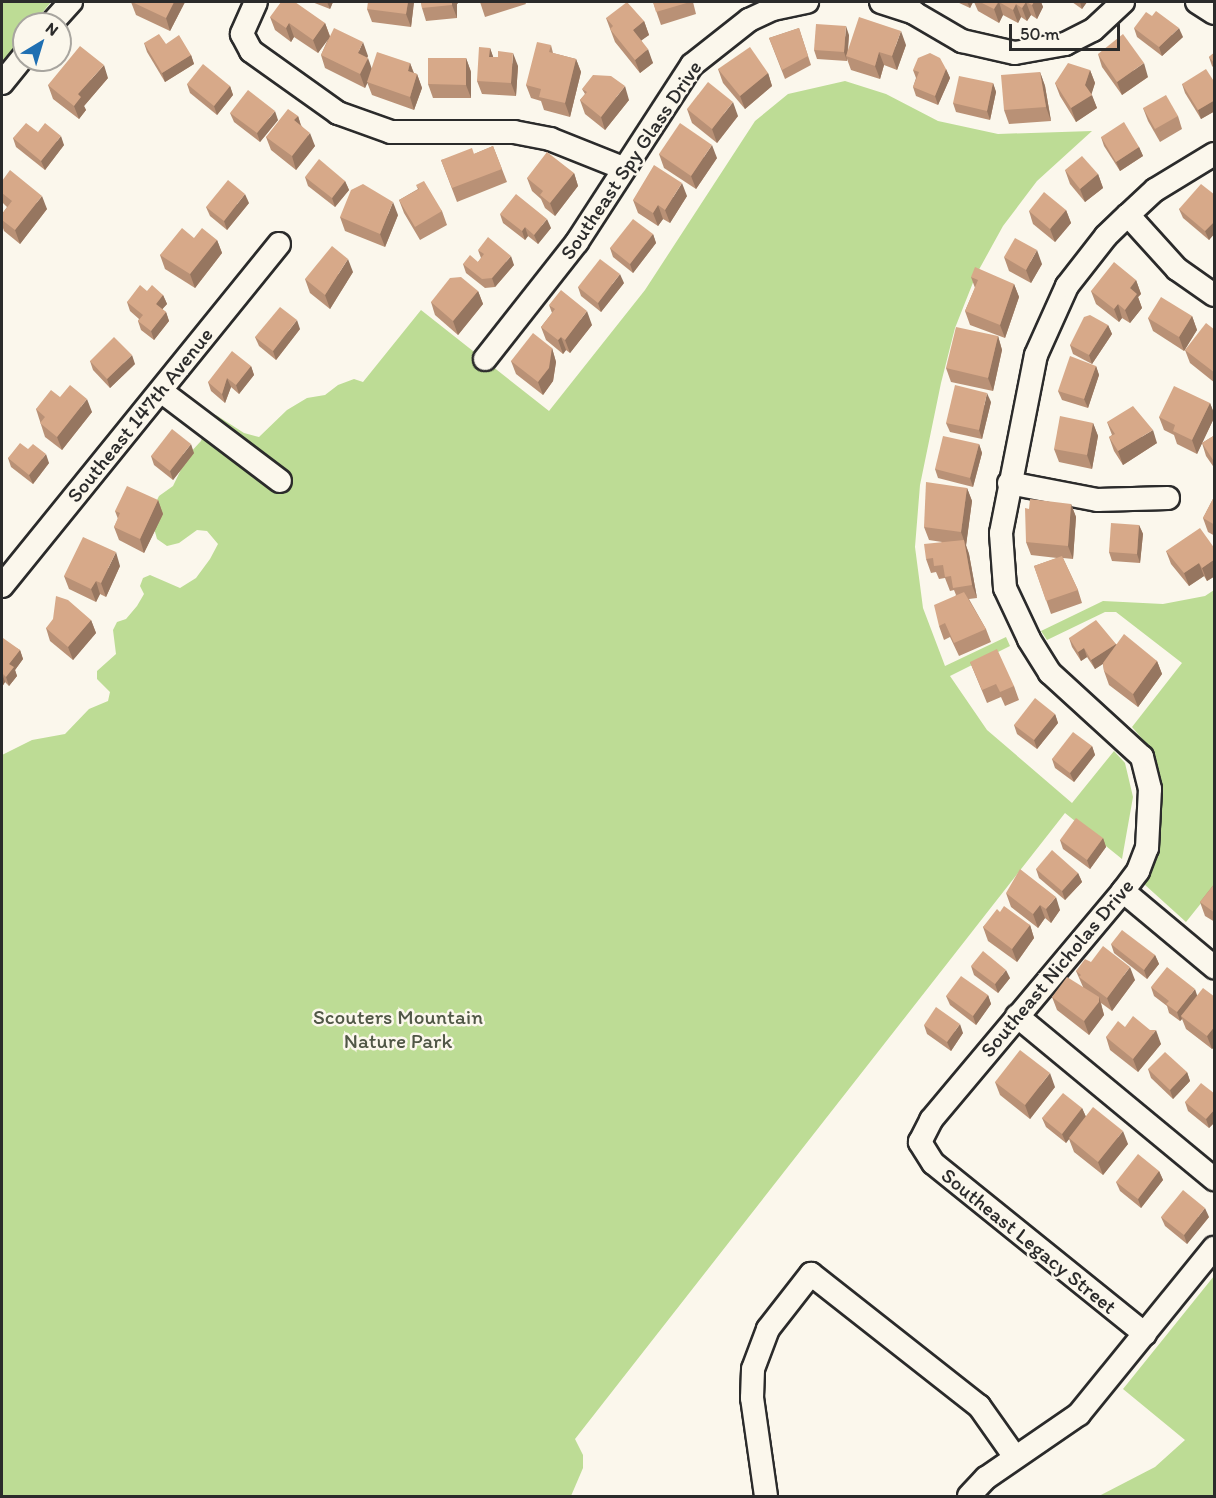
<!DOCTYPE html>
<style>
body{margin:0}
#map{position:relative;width:1216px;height:1498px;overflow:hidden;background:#fbf7ec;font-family:Itim,sans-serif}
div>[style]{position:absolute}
.green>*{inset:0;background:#bddc95}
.roads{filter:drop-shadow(2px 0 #2b2b2b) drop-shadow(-2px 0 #2b2b2b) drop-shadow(0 2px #2b2b2b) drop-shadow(0 -2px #2b2b2b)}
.minor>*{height:22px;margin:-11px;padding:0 11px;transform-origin:11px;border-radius:11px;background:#fbf7ec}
.wall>*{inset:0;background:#b99176}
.shaded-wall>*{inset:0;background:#967660}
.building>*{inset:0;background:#d7a989}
span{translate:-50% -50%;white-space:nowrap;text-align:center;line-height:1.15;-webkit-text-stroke:5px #fbf7ec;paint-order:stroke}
.street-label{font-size:21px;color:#2b2b2b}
.park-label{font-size:21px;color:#505746}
.frame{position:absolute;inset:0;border:3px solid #2b2b2b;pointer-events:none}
.north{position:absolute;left:12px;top:12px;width:60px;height:60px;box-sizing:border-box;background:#fbf7ec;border:2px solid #a8a59f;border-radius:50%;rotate:38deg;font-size:16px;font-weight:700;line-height:24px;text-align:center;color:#2b2b2b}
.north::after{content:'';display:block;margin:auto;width:21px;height:27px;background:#1f6fb2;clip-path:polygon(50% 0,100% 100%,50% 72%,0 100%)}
.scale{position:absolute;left:1009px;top:24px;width:111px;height:27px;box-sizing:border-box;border:3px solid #2b2b2b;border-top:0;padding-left:8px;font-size:18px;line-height:21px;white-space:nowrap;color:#2b2b2b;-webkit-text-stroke:4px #fbf7ec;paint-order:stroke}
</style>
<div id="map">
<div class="green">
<div style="clip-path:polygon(2px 2px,51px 2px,33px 24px,24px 24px,24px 35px,2px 62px)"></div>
<div style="clip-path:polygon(845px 81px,886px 94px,938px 121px,998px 134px,1092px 131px,1037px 181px,1003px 226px,976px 275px,955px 328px,941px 383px,920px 485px,915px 547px,923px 608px,945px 666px,1006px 637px,1010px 646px,950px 676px,987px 730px,1072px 803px,1114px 751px,1125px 763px,1133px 797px,1122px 859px,1065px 813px,575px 1439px,583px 1455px,583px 1468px,571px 1496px,2px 1496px,2px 755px,32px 740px,65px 734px,89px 709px,108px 701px,110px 692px,97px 679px,97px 671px,116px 654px,113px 630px,117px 622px,126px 619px,137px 606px,144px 594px,140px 586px,143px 578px,150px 575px,180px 588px,196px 578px,210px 559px,218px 544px,207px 531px,197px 530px,179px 543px,167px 546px,157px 539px,150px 514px,159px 496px,173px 486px,188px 455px,201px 441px,207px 418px,216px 415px,244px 433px,259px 437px,287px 410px,307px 398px,325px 395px,338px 385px,354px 379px,363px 382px,421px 310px,549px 411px,645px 290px,755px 121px,788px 94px)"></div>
<div style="clip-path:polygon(1214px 590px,1214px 887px,1186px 922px,1144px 884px,1160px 780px,1150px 748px,1132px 727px,1182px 663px,1116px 612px,1105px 612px,1047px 640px,1041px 631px,1103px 601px,1163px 604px,1205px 596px)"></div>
<div style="clip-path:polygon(1214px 1276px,1214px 1496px,1099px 1496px,1155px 1467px,1185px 1440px,1123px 1389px)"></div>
</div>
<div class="roads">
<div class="minor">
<div style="left:256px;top:2px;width:35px;rotate:114deg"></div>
<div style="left:242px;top:34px;width:19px;rotate:62deg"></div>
<div style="left:251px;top:51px;width:107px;rotate:35.5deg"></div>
<div style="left:338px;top:113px;width:56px;rotate:19.7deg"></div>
<div style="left:391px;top:132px;width:123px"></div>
<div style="left:514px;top:132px;width:37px;rotate:11deg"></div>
<div style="left:550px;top:139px;width:79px;rotate:21.7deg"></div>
<div style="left:881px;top:2px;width:35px;rotate:18deg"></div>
<div style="left:914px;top:13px;width:56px;rotate:30.3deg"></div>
<div style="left:962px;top:41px;width:54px;rotate:12.8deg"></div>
<div style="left:1015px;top:53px;width:51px;rotate:-10.2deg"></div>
<div style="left:1065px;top:44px;width:31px;rotate:-27deg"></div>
<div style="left:1093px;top:30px;width:41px;rotate:-43deg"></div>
<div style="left:1197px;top:2px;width:20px;rotate:33deg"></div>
<div style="left:51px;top:24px;width:30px;rotate:-48deg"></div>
<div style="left:2px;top:83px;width:35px;rotate:-51deg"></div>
<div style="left:1128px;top:215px;width:73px;rotate:47.8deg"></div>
<div style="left:1177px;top:269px;width:45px;rotate:35.1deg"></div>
<div style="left:485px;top:359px;width:149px;rotate:-51.8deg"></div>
<div style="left:577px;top:242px;width:211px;rotate:-57deg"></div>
<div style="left:692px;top:65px;width:73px;rotate:-38.3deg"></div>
<div style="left:749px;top:20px;width:26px;rotate:-25deg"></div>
<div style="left:773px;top:9px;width:35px;rotate:-12deg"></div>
<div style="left:161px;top:391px;width:149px;rotate:37.1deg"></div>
<div style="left:1009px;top:483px;width:90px;rotate:10.9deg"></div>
<div style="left:1097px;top:500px;width:71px;rotate:-1.6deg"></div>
<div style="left:2px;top:586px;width:440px;rotate:-51deg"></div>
<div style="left:1123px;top:891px;width:119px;rotate:39.9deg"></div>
<div style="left:1017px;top:1016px;width:256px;rotate:39.6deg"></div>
<div style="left:1145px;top:1334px;width:272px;rotate:-141.1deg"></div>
<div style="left:933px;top:1163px;width:25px;rotate:-122deg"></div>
<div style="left:920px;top:1142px;width:25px;rotate:-63deg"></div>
<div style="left:931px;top:1120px;width:299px;rotate:-50deg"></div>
<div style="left:1123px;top:891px;width:25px;rotate:-53deg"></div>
<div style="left:1138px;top:871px;width:25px;rotate:-69deg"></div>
<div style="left:1147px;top:848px;width:59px;rotate:-87.1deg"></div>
<div style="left:1150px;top:789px;width:33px;rotate:-104deg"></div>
<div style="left:1142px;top:757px;width:125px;rotate:-137.6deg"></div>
<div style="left:1050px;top:673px;width:40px;rotate:-122deg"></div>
<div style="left:1029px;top:639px;width:56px;rotate:-115.2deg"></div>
<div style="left:1005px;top:588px;width:55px;rotate:-94.2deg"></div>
<div style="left:1001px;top:533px;width:181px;rotate:-78.9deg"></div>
<div style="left:1036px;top:355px;width:76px;rotate:-65.8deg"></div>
<div style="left:1067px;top:286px;width:63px;rotate:-52deg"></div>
<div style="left:1106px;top:236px;width:30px;rotate:-44deg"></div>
<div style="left:1128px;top:215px;width:37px;rotate:-43deg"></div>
<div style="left:1155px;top:190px;width:69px;rotate:-31.4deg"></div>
<div style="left:766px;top:1496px;width:99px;rotate:-98.1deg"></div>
<div style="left:752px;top:1398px;width:29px;rotate:-88deg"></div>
<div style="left:753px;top:1369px;width:43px;rotate:-69.4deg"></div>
<div style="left:768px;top:1329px;width:70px;rotate:-52deg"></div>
<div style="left:811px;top:1274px;width:214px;rotate:38.2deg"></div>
<div style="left:979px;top:1406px;width:62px;rotate:54.8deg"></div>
<div style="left:969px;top:1496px;width:25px;rotate:-47deg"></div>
<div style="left:986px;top:1478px;width:113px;rotate:-34.5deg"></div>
<div style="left:1079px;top:1414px;width:214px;rotate:-50.9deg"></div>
</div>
</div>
<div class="wall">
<div style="clip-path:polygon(131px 2px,185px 2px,170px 31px,136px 15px)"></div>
<div style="clip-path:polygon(312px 2px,333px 2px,330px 9px)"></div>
<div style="clip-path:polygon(414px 2px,411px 27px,372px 22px,367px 9px)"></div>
<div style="clip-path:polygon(421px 2px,459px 2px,457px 4px,457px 18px,426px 21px,422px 8px)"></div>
<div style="clip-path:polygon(480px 2px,525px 2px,526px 4px,485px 17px)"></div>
<div style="clip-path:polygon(653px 2px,693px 2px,696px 14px,661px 25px)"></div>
<div style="clip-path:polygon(957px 2px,973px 2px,970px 8px)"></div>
<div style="clip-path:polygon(974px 2px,1041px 2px,1043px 7px,1037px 19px,1031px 15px,1027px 21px,1021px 17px,1018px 23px,1003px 15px,999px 23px,978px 11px)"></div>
<div style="clip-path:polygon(1072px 2px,1087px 2px,1082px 9px)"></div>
<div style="clip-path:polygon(270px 17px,325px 23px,330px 36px,368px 56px,367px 58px,371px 69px,410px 63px,414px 73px,417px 74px,422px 88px,414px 110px,372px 95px,367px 82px,365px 88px,325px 68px,321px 55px,328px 39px,318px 53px,294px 37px,291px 42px,275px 30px)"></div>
<div style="clip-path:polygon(606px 18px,644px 21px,649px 35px,641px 40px,653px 63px,640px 73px,615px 42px)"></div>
<div style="clip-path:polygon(799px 28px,811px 65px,785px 79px,769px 38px)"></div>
<div style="clip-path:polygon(1134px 28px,1183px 37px,1162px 56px,1137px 37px)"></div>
<div style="clip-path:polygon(849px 35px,848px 52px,906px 45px,897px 70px,884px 65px,880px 79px,851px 70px,847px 59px,847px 61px,817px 59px,814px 50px)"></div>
<div style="clip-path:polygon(144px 43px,166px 44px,191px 55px,194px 64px,165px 82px,147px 52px)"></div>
<div style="clip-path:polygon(551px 45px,553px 53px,576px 59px,581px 72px,570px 117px,544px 110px,541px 101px,531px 98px,526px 85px)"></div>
<div style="clip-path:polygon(490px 48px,493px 57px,498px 57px,518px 66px,516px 96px,482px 94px,477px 81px)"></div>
<div style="clip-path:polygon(1215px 52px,1215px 69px,1212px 66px,1209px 57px)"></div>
<div style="clip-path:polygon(1098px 54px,1148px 77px,1122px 95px,1102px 67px)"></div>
<div style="clip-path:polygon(466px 58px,471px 72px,471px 98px,433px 98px,428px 84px)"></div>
<div style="clip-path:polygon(718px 69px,768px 73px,772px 86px,745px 109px,723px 83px)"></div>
<div style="clip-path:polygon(946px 69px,950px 78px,938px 105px,916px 96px,913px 87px,916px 78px,913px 70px)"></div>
<div style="clip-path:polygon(1090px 70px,1095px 83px,1091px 94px,1097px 108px,1076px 122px,1060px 96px,1055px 83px)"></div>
<div style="clip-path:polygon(1040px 72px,1045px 86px,1051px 121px,1009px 124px,1004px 110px)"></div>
<div style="clip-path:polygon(108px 78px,84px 106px,86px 110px,79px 119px,53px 99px,48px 85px)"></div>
<div style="clip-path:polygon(993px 83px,996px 92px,990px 120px,956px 112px,953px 103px)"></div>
<div style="clip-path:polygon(1215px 83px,1215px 111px,1201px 119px,1185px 93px,1182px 84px)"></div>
<div style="clip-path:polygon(187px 84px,230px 86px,233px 95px,217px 115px,190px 93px)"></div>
<div style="clip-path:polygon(582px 89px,629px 100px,605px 130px,585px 114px,580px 100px,585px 94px)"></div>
<div style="clip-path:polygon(1143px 108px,1178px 116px,1182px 129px,1160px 142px,1148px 121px)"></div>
<div style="clip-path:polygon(687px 109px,738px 116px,717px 143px,692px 123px)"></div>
<div style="clip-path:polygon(230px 113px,278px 120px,260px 142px,234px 122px)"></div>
<div style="clip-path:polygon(298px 116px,301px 125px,315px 146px,296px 170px,271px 150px,266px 137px)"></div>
<div style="clip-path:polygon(38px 132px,64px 145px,45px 170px,16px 147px,13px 138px)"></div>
<div style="clip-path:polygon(1101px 137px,1139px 147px,1143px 156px,1120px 171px,1104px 146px)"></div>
<div style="clip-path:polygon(493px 146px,507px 182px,457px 202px,441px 160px,474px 154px)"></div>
<div style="clip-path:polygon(659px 154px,717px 158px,696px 189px,664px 168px)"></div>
<div style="clip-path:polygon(1065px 170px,1098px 174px,1103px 188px,1085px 202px,1070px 184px)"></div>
<div style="clip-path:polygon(574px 173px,578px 186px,555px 216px,545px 208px,541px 199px,532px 191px,527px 178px)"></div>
<div style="clip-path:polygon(305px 177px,345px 181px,349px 190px,335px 207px,308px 186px)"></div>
<div style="clip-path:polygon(2px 181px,47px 209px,20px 244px,4px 231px,2px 225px,2px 214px,7px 207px,2px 202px)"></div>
<div style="clip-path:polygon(416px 185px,442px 211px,447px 225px,420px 240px,404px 213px,399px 200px,418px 189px)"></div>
<div style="clip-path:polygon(1215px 195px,1215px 233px,1209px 240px,1183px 218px,1179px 209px)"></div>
<div style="clip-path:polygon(687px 196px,670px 223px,663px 219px,658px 226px,638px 213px,633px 200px)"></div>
<div style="clip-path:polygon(249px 203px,227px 230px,210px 216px,206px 207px)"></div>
<div style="clip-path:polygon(1066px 210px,1071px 223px,1055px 242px,1033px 224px,1029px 211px)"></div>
<div style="clip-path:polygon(500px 214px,551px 228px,538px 244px,528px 236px,525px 240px,503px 223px)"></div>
<div style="clip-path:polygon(398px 215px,385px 247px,345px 231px,340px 217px)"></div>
<div style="clip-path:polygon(653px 234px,656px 243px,633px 273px,613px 257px,610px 248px)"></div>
<div style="clip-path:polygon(194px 238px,217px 240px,222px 253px,195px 288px,165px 269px,160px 255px)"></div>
<div style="clip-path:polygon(478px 250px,514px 265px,495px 287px,485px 288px,466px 273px,463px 264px,478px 262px,481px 258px)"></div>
<div style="clip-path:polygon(1004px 257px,1042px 264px,1031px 283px,1009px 271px)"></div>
<div style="clip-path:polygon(353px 272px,330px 309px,310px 293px,305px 279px)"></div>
<div style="clip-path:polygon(971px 277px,1014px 284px,1019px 297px,1005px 338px,970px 325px,965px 311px,975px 288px)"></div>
<div style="clip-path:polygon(1136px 280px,1141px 294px,1138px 297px,1142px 308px,1130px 323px,1122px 318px,1119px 322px,1096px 304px,1091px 291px)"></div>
<div style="clip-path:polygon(624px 283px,601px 312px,581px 296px,578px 287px)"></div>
<div style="clip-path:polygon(147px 291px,163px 295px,167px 304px,162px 309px,166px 312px,169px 321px,154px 340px,141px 330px,138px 321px,139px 319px,130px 311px,127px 302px)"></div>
<div style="clip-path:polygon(478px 291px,483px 304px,458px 335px,435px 315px,431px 302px)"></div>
<div style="clip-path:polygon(549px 305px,592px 325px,570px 353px,566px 350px,563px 354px,546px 340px,541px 327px,552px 313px)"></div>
<div style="clip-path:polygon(1192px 316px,1197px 330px,1184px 351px,1153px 331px,1148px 318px)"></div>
<div style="clip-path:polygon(1108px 325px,1112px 334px,1092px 364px,1073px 354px,1070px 345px)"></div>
<div style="clip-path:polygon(300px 329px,276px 360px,259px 346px,255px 337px)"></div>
<div style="clip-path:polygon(1215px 330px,1215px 383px,1190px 363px,1185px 350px)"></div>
<div style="clip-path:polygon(998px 336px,1002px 350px,993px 391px,951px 382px,946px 368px)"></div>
<div style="clip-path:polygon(552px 348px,556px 362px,553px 381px,543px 395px,516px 374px,511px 361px)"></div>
<div style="clip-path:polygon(90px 361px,135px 364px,110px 388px,93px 370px)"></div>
<div style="clip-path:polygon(251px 366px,254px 375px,239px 394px,231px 387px,225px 403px,211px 391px,208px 382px)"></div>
<div style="clip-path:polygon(1096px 366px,1099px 375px,1088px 408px,1062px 400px,1058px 391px)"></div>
<div style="clip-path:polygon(60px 397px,92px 412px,62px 450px,45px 437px,36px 409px)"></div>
<div style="clip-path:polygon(991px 402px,982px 439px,950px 432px,946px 423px)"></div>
<div style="clip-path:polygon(1210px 403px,1215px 416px,1202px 443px,1215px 435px,1215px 469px,1206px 456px,1202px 443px,1197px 454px,1177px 444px,1174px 435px,1164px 430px,1159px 417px)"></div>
<div style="clip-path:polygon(1107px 422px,1157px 443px,1123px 465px,1114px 451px,1109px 437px,1112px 435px)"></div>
<div style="clip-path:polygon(1093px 423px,1098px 436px,1092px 469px,1059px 462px,1054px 449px)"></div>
<div style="clip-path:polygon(979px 444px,982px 453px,973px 487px,938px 478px,935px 469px)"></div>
<div style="clip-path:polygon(28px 449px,49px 463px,33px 484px,11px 467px,8px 458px)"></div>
<div style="clip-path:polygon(194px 453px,173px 480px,154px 465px,151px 456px)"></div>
<div style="clip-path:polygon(967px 488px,972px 501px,966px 545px,969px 554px,977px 598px,969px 599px,986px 629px,991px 642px,959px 656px,950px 637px,944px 640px,939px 626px,956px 595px,954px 590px,950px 591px,945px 578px,939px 579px,936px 572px,931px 573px,926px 559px,942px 542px,929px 540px,924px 527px)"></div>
<div style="clip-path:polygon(1215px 495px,1215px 536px,1208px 532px,1203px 518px)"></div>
<div style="clip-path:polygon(158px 500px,163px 514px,144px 553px,119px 540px,114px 527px,118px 519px,115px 511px)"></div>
<div style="clip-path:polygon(1071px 504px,1076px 517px,1073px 559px,1063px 558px,1078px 590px,1082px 603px,1051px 614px,1034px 566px,1057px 558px,1031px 555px,1026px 542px,1029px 509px)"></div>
<div style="clip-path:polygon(1139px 525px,1143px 534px,1140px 563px,1112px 561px,1109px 552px)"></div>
<div style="clip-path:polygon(1215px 549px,1215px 576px,1207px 581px,1204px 576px,1189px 586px,1171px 564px,1166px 551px)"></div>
<div style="clip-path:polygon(120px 566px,106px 597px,100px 594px,96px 602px,69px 589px,64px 576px)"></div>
<div style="clip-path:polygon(91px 620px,96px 633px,73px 660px,50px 641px,46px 628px)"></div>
<div style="clip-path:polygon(1069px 638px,1116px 644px,1157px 661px,1162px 674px,1138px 707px,1109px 685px,1104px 671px,1103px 664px,1095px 669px,1087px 657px,1081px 661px,1072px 647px)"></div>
<div style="clip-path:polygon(2px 640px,20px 650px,23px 659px,15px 670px,17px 676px,9px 686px,5px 682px,2px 687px)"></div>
<div style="clip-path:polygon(970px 662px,1014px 686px,1019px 700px,1005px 706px,1001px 697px,987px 703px)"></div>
<div style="clip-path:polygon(1055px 714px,1058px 723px,1037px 749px,1017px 734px,1014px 725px)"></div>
<div style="clip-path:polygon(1092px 746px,1095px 755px,1074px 782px,1055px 768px,1052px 759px)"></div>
<div style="clip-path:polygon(1103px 838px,1106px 847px,1090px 869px,1063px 849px,1060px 840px)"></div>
<div style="clip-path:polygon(1036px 869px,1078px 873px,1082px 882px,1065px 900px,1039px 878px)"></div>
<div style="clip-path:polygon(1215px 883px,1215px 922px,1205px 916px,1200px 902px)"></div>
<div style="clip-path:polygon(1006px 893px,1060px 910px,1051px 923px,1045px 918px,1038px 928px,1011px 907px)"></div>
<div style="clip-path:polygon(1000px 912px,1030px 925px,1034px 938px,1017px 962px,988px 941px,983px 927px)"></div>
<div style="clip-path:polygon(1111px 944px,1155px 955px,1159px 964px,1147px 979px,1114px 953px)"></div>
<div style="clip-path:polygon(1091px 962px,1135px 980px,1112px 1011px,1101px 1003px,1104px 1015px,1089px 1035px,1057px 1010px,1052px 997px,1083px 987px,1076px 971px)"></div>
<div style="clip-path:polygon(971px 966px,1010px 978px,998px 993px,974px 975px)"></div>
<div style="clip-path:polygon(1151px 987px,1197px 996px,1215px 997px,1215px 1046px,1212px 1049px,1186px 1029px,1182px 1019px,1180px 1021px,1169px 1013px,1167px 1006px,1154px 996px)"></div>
<div style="clip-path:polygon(988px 995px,991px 1004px,976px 1025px,950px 1005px,946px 996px)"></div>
<div style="clip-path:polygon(924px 1025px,963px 1033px,951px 1051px,927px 1034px)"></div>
<div style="clip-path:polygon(1125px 1027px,1150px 1030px,1161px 1044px,1138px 1072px,1110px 1050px,1106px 1037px)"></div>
<div style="clip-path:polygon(1148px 1069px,1187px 1072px,1190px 1081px,1173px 1099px,1151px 1078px)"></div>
<div style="clip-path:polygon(995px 1082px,1055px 1087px,1030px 1119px,1000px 1095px)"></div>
<div style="clip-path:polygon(1215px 1094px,1215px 1122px,1209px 1128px,1188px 1111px,1185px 1102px)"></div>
<div style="clip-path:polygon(1082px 1108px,1086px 1117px,1128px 1144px,1103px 1175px,1074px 1152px,1069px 1139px,1066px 1143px,1046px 1127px,1042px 1118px)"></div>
<div style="clip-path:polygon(1159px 1171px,1163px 1180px,1141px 1208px,1120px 1191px,1116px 1182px)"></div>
<div style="clip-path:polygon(1161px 1217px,1209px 1217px,1187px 1244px,1165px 1226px)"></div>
</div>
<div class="shaded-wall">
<div style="clip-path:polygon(174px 2px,185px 2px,170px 31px,166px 18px)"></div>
<div style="clip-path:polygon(327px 2px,333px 2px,330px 9px)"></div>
<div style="clip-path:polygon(408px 2px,414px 2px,411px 27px,406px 14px)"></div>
<div style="clip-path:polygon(452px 2px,459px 2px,457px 4px,457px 18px,452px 5px)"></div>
<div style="clip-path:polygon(967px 2px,973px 2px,970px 8px)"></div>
<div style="clip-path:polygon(999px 2px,1003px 15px,999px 23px,994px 9px)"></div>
<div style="clip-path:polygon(1026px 2px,1031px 15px,1027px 21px,1022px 8px)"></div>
<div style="clip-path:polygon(1034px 2px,1041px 2px,1043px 7px,1037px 19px,1032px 5px)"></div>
<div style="clip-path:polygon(1080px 2px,1087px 2px,1082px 9px)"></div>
<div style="clip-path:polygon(1016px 4px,1021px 17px,1018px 23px,1013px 10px)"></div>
<div style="clip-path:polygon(644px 21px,649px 35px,638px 43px,633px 30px)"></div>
<div style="clip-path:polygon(289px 23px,294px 37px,291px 42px,286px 28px)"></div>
<div style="clip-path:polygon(325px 23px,330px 37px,318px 53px,313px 40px)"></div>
<div style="clip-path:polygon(846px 26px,849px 35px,847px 56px,846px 56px,847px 61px,844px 52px)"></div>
<div style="clip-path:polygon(1179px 28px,1183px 37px,1162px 56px,1159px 47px)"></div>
<div style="clip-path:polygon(901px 31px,906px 45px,897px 70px,892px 56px)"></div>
<div style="clip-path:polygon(363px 42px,368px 56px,362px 67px,358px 53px)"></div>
<div style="clip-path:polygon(490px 48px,495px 62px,489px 57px)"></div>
<div style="clip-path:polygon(648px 49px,653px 63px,640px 73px,635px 60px)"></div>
<div style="clip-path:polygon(879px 52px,884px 65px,880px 79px,875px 66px)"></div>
<div style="clip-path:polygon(513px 53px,518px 66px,516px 96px,511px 83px)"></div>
<div style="clip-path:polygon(191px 55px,194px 64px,165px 82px,162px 73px)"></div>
<div style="clip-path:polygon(368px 58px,373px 72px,365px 88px,360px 74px)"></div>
<div style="clip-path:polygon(466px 58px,471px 72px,471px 98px,466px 85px)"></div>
<div style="clip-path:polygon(576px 59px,581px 72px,570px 117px,565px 103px)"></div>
<div style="clip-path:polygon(410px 63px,415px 77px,408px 71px)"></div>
<div style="clip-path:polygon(1144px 63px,1148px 77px,1122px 95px,1117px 82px)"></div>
<div style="clip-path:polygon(104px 65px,108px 78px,84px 106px,86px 110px,79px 119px,74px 106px,78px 94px)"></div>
<div style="clip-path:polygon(946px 69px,950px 78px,938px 105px,935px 96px)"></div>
<div style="clip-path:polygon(1090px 70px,1095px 83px,1091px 96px,1092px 95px,1097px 108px,1076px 122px,1071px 108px,1085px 85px)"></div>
<div style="clip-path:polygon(1040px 72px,1045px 86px,1051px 121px,1046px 107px)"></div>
<div style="clip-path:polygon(768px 73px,772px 86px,745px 109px,740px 96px)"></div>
<div style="clip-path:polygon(417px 74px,422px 88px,414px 110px,410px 97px)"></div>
<div style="clip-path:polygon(993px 83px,996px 92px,990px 120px,987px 111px)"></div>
<div style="clip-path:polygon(230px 86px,233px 95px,217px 115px,214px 106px)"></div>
<div style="clip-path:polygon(625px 86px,629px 100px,605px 130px,601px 117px)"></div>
<div style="clip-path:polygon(1215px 100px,1215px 111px,1201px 119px,1198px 110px)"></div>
<div style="clip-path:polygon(733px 102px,738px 116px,717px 143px,712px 129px)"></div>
<div style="clip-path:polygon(275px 111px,278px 120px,260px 142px,257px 133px)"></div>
<div style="clip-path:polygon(298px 116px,302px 130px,294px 120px)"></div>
<div style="clip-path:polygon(310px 133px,315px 146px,296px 170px,292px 156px)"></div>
<div style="clip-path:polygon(61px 136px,64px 145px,45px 170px,41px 161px)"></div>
<div style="clip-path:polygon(712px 145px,717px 158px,696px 189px,691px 176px)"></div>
<div style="clip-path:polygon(1139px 147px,1143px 156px,1120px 171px,1116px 162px)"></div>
<div style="clip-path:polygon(574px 173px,578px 186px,555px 216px,550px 203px)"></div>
<div style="clip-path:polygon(1098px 174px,1103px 188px,1085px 202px,1080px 189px)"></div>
<div style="clip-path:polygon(345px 181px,349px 190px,335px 207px,332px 198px)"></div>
<div style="clip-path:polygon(682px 183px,687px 196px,670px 223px,665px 210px)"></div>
<div style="clip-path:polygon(245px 194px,249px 203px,227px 230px,224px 221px)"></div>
<div style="clip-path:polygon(42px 196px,47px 209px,20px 244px,15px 230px)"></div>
<div style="clip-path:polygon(393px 202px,398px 215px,385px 247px,380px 234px)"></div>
<div style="clip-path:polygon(658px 205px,663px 219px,658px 226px,653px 213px)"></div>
<div style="clip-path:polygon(1066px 210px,1071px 223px,1055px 242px,1050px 229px)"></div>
<div style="clip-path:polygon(547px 219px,551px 228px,538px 244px,534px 235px)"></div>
<div style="clip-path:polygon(1215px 221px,1215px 233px,1209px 240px,1205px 231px)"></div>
<div style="clip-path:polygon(525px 227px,528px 236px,525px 240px,522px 231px)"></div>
<div style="clip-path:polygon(653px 234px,656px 243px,633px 273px,630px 264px)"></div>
<div style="clip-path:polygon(217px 240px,222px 253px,195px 288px,190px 274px)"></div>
<div style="clip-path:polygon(1037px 250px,1042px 264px,1031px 283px,1026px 270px)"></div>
<div style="clip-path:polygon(511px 256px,514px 265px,495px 287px,492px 278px)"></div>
<div style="clip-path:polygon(348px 259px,353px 272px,330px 309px,325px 295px)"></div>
<div style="clip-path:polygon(620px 274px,624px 283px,601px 312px,598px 303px)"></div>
<div style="clip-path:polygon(1136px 280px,1141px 294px,1138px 297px,1142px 308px,1130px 323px,1125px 310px,1130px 288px)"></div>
<div style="clip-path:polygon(1014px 284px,1019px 297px,1005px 338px,1000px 325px)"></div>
<div style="clip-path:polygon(478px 291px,483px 304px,458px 335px,453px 321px)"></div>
<div style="clip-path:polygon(163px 295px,167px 304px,159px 313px,156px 304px)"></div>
<div style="clip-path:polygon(1118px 304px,1122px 318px,1119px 322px,1114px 309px)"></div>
<div style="clip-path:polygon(587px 311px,592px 325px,570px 353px,565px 340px)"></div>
<div style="clip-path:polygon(166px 312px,169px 321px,154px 340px,151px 331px)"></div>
<div style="clip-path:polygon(1192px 316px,1197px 330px,1184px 351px,1179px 337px)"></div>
<div style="clip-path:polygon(297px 320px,300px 329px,276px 360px,273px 351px)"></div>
<div style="clip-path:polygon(1108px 325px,1112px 334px,1092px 364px,1089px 355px)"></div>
<div style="clip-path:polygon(998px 336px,1002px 350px,993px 391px,988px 378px)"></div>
<div style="clip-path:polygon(561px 337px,566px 350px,563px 354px,558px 340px)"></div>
<div style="clip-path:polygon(552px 348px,556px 362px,553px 381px,543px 395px,538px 382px)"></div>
<div style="clip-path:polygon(132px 355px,135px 364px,110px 388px,107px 379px)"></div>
<div style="clip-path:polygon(251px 366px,254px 375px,239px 394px,236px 385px)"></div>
<div style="clip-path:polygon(1096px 366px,1099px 375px,1088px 408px,1084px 399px)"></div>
<div style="clip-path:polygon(227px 378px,231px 387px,225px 403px,222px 394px)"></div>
<div style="clip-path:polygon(987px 393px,991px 402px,982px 439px,979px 430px)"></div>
<div style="clip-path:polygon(87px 399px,92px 412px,62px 450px,57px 437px)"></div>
<div style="clip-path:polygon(1210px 403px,1215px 416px,1197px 454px,1192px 440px)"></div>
<div style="clip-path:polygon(1093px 423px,1098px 436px,1092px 469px,1087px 455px)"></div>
<div style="clip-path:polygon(1153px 430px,1157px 443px,1123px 465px,1118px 451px)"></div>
<div style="clip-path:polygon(191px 444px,194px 453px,173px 480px,170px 471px)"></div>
<div style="clip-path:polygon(979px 444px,982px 453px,973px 487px,970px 478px)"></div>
<div style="clip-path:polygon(46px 454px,49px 463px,33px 484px,29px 475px)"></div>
<div style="clip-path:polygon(967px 488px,972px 501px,966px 546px,961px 532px)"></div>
<div style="clip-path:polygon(158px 500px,163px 514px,144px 553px,140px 539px)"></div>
<div style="clip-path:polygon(1071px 504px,1076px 517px,1073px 559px,1068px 546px)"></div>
<div style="clip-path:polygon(1139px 525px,1143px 534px,1140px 563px,1137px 554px)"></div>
<div style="clip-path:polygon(964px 540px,969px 554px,977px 598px,972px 585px)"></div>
<div style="clip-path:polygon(116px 552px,120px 566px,106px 597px,101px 583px)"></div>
<div style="clip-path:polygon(1215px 559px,1215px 576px,1207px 581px,1202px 568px)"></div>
<div style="clip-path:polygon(1199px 563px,1204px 576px,1189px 586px,1184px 573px)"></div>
<div style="clip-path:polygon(96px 581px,100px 594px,96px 602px,91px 589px)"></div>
<div style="clip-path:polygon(91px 620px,96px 633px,73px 660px,68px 647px)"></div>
<div style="clip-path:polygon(1116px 644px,1119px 653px,1095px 669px,1091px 660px)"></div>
<div style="clip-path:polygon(1084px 648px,1087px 657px,1081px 661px,1078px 652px)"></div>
<div style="clip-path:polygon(20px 650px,23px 659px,15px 670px,17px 676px,9px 686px,6px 677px,9px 664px)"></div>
<div style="clip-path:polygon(1157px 661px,1162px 674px,1138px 707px,1133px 694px)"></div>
<div style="clip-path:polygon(2px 673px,5px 682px,2px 687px)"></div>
<div style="clip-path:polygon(1055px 714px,1058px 723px,1037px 749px,1034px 740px)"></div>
<div style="clip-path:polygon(1092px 746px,1095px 755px,1074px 782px,1070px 773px)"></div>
<div style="clip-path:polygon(1103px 838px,1106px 847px,1090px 869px,1087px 860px)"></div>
<div style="clip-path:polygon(1078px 873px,1082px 882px,1065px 900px,1062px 891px)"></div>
<div style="clip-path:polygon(1056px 897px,1060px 910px,1051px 923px,1046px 909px)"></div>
<div style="clip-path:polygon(1040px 905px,1045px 918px,1038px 928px,1033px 914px)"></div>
<div style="clip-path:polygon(1030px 925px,1034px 938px,1017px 962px,1012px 949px)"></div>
<div style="clip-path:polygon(1155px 955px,1159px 964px,1147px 979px,1144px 970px)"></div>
<div style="clip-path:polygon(1130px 967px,1135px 980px,1112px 1011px,1107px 998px)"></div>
<div style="clip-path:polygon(1006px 970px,1010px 978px,998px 993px,995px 984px)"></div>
<div style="clip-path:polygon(1195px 989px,1198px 998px,1181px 1016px,1182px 1019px,1180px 1021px,1177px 1012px)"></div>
<div style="clip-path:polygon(988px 995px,991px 1004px,976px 1025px,973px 1016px)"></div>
<div style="clip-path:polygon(1099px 997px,1104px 1015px,1089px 1035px,1084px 1021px)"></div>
<div style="clip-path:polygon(960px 1024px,963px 1033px,951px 1051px,947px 1042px)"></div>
<div style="clip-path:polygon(1215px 1026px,1215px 1046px,1212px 1049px,1207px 1036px)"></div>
<div style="clip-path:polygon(1156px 1030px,1161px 1044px,1138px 1072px,1133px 1059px)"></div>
<div style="clip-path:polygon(1187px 1072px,1190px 1081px,1173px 1099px,1170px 1090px)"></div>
<div style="clip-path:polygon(1050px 1073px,1055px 1087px,1030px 1119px,1025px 1105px)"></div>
<div style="clip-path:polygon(1082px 1108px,1086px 1117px,1066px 1143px,1062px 1134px)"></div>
<div style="clip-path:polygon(1215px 1109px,1215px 1122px,1209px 1128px,1206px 1119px)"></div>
<div style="clip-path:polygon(1123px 1131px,1128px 1144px,1103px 1175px,1098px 1162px)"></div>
<div style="clip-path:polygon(1159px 1171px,1163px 1180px,1141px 1208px,1138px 1199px)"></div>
<div style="clip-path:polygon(1205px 1208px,1209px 1217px,1187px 1244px,1184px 1235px)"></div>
</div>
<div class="building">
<div style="clip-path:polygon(132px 2px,174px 2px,166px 18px)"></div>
<div style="clip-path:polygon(281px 2px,295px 2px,325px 23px,313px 40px,289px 23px,286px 28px,270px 17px)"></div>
<div style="clip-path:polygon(368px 2px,408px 2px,406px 14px,367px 9px)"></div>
<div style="clip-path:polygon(421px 2px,452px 2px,452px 5px,422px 8px)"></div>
<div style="clip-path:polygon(627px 2px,644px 21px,633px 30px,648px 49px,635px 60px,610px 29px,613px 26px,606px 18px)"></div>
<div style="clip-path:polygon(653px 2px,690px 2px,656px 12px)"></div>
<div style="clip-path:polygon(980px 2px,998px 2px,994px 9px)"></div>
<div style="clip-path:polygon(999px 2px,1034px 2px,1032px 5px,1026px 2px,1022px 8px,1016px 4px,1013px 10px)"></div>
<div style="clip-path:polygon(1156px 11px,1179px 28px,1159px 47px,1134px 28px,1146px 12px,1152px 16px)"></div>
<div style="clip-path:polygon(859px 17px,901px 31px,892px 56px,879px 52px,875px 66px,846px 56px)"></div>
<div style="clip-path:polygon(816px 24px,846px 26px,844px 52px,814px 50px)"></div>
<div style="clip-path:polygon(334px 28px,363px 42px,358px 53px,368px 58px,360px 74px,321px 55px)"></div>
<div style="clip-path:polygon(799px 28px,808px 56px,782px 70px,769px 38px)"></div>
<div style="clip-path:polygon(159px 34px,166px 44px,179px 35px,191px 55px,162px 73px,144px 43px)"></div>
<div style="clip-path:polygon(1123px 34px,1144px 63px,1117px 82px,1098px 54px)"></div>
<div style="clip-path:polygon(537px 42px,551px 45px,549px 52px,576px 59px,565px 103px,539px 97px,541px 89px,526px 85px)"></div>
<div style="clip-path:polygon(80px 46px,104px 65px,78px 94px,81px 97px,74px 106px,48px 85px)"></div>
<div style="clip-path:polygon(479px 47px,490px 48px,489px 57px,498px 57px,498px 51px,513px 53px,511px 83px,477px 81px)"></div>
<div style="clip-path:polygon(750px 47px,768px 73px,740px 96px,718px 69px)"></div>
<div style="clip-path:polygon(377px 52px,410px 63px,408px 71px,417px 74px,410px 97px,367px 82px)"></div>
<div style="clip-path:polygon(1215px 52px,1215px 64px,1209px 57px)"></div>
<div style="clip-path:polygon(930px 53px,940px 58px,946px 69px,935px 96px,913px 87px,919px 72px,913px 70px,918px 58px)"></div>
<div style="clip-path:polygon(428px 58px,466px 58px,466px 85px,428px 84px)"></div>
<div style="clip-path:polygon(1068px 63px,1090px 70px,1085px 85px,1092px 95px,1071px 108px,1055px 83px)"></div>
<div style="clip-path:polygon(203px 64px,230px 86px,214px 106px,187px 84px)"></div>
<div style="clip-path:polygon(1206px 69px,1215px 83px,1215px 100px,1198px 110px,1182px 84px)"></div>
<div style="clip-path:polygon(1040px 72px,1046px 107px,1004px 110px,1001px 75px)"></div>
<div style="clip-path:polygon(593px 75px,611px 76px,625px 86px,601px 117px,580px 100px,587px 92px,582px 89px)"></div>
<div style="clip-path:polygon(959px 76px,993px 83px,987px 111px,953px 103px)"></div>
<div style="clip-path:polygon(708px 82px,733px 102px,712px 129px,687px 109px)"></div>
<div style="clip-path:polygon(248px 90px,275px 111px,257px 133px,230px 113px)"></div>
<div style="clip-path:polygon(1166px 95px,1178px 116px,1155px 129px,1143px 108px)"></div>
<div style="clip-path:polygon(288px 109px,298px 116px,294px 120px,310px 133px,292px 156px,266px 137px)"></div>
<div style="clip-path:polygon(1124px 122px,1139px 147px,1116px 162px,1101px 137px)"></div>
<div style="clip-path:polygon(26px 123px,38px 132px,45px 123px,61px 136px,41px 161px,13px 138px)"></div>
<div style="clip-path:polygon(680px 123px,712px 145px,691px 176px,659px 154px)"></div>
<div style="clip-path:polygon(493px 146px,502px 169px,452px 188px,441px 160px,472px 148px,474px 154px)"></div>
<div style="clip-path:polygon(547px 152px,574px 173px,550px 203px,540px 195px,543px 191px,527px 178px)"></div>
<div style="clip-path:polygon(1082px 156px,1098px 174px,1080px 189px,1065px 170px)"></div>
<div style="clip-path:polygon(319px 159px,345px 181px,332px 198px,305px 177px)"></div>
<div style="clip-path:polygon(654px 165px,682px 183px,665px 210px,658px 205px,653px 213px,633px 200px)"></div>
<div style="clip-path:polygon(10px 170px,42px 196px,15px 230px,2px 220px,2px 214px,12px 201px,2px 193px,2px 181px)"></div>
<div style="clip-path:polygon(228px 180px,245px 194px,224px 221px,206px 207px)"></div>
<div style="clip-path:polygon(424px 181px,442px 211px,415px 227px,399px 200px,419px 189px,416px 185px)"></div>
<div style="clip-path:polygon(363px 184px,393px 202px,380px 234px,340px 217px,351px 190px)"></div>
<div style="clip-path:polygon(1201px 184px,1215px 195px,1215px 221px,1205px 231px,1179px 209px)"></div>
<div style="clip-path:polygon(1044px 192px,1066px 210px,1050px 229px,1029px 211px)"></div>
<div style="clip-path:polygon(516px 194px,547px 219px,534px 235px,525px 227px,522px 231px,500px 214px)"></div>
<div style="clip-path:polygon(633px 219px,653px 234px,630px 264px,610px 248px)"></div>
<div style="clip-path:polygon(182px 228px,194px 238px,202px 228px,217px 240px,190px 274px,160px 255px)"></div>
<div style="clip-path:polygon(488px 237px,511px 256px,492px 278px,482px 279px,463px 264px,470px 255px,478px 262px,484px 254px,478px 250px)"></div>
<div style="clip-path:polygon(1015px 238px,1037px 250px,1026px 270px,1004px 257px)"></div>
<div style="clip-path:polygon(332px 246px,348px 259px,325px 295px,305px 279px)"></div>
<div style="clip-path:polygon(600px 259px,620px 274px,598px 303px,578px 287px)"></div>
<div style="clip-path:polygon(1114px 262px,1136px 280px,1130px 288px,1137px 294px,1125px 310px,1118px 304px,1114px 309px,1091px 291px)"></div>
<div style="clip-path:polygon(975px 267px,1014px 284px,1000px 325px,965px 311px,978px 280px,971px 277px)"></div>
<div style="clip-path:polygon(461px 277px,478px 291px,453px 321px,431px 302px,450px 278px)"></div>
<div style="clip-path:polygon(140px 285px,147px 291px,152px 285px,163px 295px,156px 304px,166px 312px,151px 331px,138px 321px,143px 315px,127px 302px)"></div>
<div style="clip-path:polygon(561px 290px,587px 311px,565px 340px,561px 337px,558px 340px,541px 327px,555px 309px,549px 305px)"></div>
<div style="clip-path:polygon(1161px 297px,1192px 316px,1179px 337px,1148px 318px)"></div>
<div style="clip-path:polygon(280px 307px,297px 320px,273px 351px,255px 337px)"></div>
<div style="clip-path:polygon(1090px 315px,1108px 325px,1089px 355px,1070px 345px,1084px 317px)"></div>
<div style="clip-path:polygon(1206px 323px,1215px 330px,1215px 373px,1185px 350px)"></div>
<div style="clip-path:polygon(956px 327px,998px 336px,988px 378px,946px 368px)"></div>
<div style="clip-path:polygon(533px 333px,552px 348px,549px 368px,538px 382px,511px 361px)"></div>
<div style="clip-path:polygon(114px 337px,132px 355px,107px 379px,90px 361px)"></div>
<div style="clip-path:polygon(232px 351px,251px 366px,236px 385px,227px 378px,222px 394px,208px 382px)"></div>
<div style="clip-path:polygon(1070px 356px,1096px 366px,1084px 399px,1058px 391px)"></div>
<div style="clip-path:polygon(70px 385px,87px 399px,57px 437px,40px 423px,45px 417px,36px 409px,51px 390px,60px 397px)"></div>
<div style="clip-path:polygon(955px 385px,987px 393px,979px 430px,946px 423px)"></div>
<div style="clip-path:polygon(1174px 386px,1210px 403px,1192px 440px,1173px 431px,1175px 425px,1159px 417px)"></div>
<div style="clip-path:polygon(1133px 406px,1153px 430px,1118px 451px,1109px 437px,1115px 434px,1107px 422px)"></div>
<div style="clip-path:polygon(1060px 416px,1093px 423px,1087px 455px,1054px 449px)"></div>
<div style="clip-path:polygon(172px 429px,191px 444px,170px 471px,151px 456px)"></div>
<div style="clip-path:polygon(1215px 435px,1215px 463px,1202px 443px)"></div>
<div style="clip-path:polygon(943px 436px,979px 444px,970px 478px,935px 469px)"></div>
<div style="clip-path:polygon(20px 443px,28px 449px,33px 444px,46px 454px,29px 475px,8px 458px)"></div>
<div style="clip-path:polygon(926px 482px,967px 488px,961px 532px,924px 527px)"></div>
<div style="clip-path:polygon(127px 486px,158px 500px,140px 539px,114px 527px,120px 513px,115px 511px)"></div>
<div style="clip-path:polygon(1215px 495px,1215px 525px,1203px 518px)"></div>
<div style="clip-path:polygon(1030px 499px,1071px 504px,1068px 546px,1026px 542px,1025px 508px,1029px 509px)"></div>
<div style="clip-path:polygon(1111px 523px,1139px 525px,1137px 554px,1109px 552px)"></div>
<div style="clip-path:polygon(1200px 528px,1215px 549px,1215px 559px,1202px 568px,1199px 563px,1184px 573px,1166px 551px)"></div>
<div style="clip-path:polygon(83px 537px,116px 552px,101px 583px,96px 581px,91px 589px,64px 576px)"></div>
<div style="clip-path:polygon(964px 540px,972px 585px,953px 588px,951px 576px,945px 577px,943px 565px,934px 566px,933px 558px,926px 559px,924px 544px)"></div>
<div style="clip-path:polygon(1062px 556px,1078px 590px,1046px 601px,1034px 566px)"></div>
<div style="clip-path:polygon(964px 592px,986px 629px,954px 643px,945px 623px,939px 626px,934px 605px)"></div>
<div style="clip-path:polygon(56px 596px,68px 600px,91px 620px,68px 647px,46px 628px,53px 619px)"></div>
<div style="clip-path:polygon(1096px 620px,1116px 644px,1091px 660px,1084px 648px,1078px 652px,1069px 638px)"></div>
<div style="clip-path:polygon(1124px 634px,1157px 661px,1133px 694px,1104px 671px,1103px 663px)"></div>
<div style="clip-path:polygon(3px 638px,20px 650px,9px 664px,14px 667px,6px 677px,2px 673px,2px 640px)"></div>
<div style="clip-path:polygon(997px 649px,1014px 686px,1000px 692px,996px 684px,982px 690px,970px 662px)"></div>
<div style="clip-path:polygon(1035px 698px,1055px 714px,1034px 740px,1014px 725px)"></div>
<div style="clip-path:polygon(1073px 732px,1092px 746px,1070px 773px,1052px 759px)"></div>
<div style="clip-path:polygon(1076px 818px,1103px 838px,1087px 860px,1060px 840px)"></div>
<div style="clip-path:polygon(1052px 850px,1078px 873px,1062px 891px,1036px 869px)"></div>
<div style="clip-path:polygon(1020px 869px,1056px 897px,1046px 909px,1040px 905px,1033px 914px,1006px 893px)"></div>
<div style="clip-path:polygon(1215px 883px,1215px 913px,1200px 902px)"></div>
<div style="clip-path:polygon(1004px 906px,1030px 925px,1012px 949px,983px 927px,997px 909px,1000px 912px)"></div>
<div style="clip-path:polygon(1122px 930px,1155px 955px,1144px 970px,1111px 944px)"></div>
<div style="clip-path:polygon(1103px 946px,1130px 967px,1107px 998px,1079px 977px,1081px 975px,1076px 971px,1085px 959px,1091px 962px)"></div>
<div style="clip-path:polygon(983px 951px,1006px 970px,995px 984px,971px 966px)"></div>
<div style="clip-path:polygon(1167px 967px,1195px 989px,1177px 1012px,1166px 1004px,1169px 1001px,1151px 987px)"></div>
<div style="clip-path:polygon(961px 976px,988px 995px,973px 1016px,946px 996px)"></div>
<div style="clip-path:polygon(1067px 977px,1099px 997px,1099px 1002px,1084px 1021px,1052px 997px)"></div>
<div style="clip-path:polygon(1203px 988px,1215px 997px,1215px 1026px,1207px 1036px,1181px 1016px)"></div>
<div style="clip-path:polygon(936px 1007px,960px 1024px,947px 1042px,924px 1025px)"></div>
<div style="clip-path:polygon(1133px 1016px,1150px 1030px,1156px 1030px,1133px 1059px,1106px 1037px,1118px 1021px,1125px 1027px)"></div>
<div style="clip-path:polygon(1020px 1050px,1050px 1073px,1025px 1105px,995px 1082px)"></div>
<div style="clip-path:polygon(1165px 1052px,1187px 1072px,1170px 1090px,1148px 1069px)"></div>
<div style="clip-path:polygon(1201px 1083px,1215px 1094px,1215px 1109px,1206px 1119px,1185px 1102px)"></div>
<div style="clip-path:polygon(1063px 1093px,1082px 1108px,1062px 1134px,1042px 1118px)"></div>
<div style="clip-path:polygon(1093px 1107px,1123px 1131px,1098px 1162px,1069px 1138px)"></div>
<div style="clip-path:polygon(1138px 1154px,1159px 1171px,1138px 1199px,1116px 1182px)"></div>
<div style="clip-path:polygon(1183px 1190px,1205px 1208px,1184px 1235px,1161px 1217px)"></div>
</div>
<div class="street-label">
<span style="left:631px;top:160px;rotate:-56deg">Southeast Spy Glass Drive</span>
<span style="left:140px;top:415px;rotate:-51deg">Southeast 147th Avenue</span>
<span style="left:1057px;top:968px;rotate:-50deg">Southeast Nicholas Drive</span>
<span style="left:1029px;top:1241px;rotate:39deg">Southeast Legacy Street</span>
</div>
<div class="park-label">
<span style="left:398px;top:1029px">Scouters Mountain<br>Nature Park</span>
</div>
<div class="frame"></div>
<div class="north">N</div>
<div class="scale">50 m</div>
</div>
